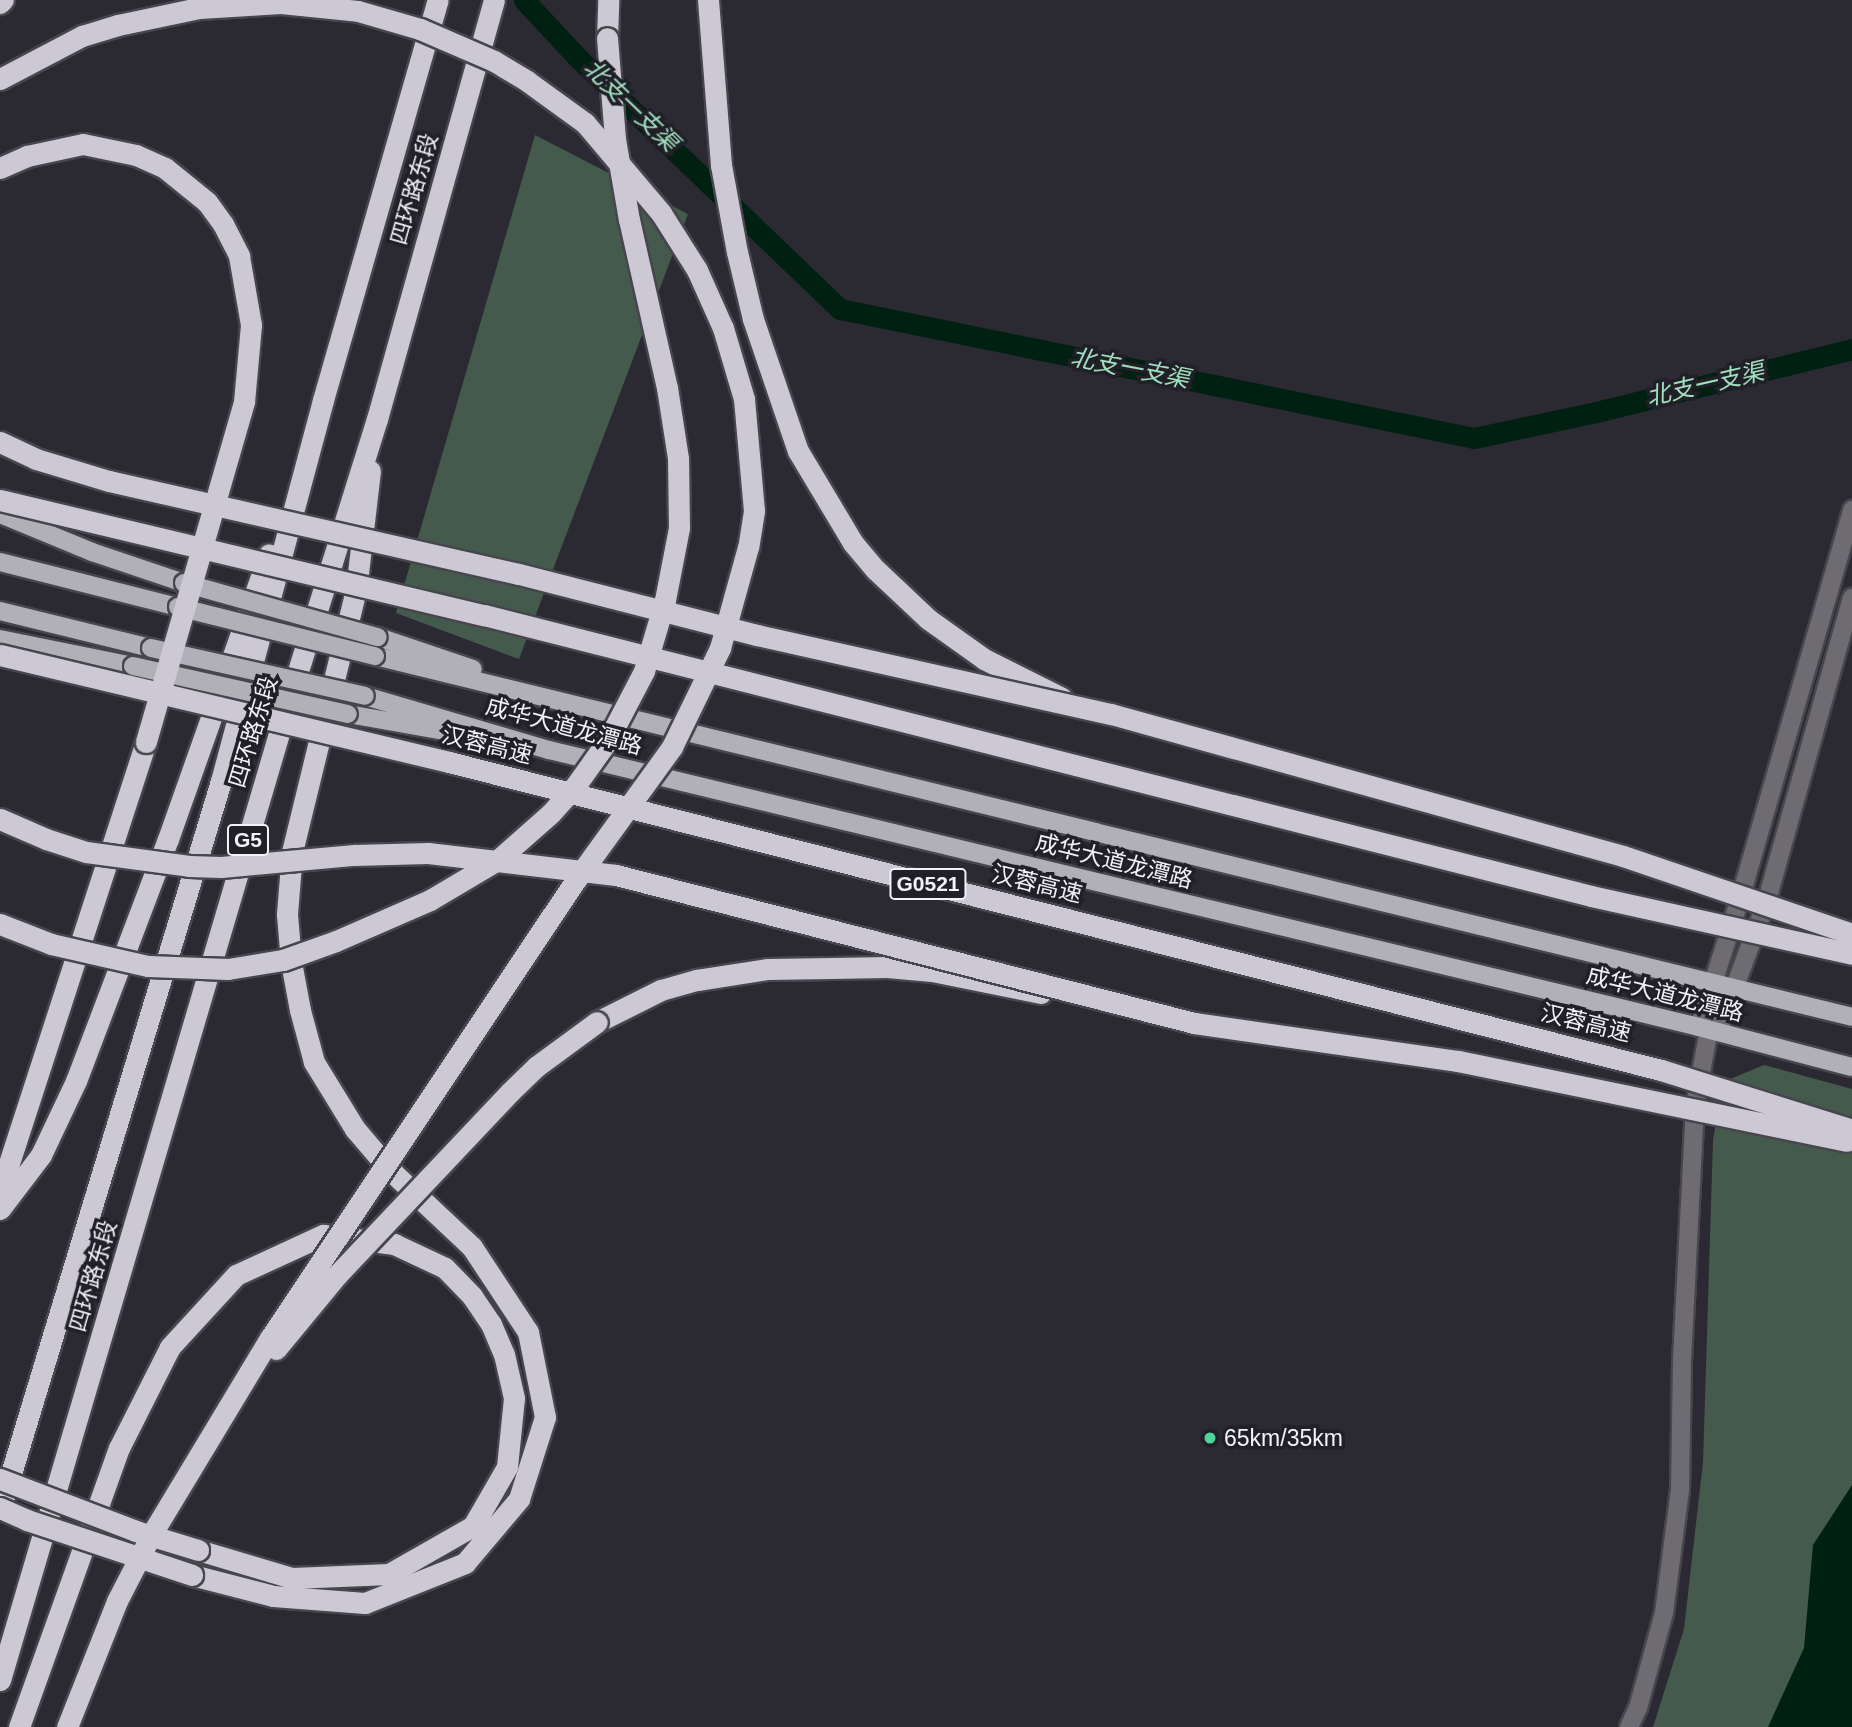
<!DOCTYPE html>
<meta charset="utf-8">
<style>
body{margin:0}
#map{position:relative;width:1852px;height:1727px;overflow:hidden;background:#2b2931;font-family:Helvetica,"Noto Sans SC",sans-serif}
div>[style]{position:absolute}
.green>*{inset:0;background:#435a4d}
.water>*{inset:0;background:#002012}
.canal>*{height:21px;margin:-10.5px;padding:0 10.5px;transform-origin:10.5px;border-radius:10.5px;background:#002012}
.roads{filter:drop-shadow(2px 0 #47454d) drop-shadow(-2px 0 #47454d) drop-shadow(0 2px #47454d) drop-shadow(0 -2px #47454d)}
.minor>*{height:18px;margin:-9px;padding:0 9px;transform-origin:9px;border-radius:9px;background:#6e6c71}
.major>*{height:18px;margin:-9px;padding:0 9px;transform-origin:9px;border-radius:9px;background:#b1afb8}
.highway>*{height:21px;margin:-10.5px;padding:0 10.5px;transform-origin:10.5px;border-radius:10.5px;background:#ccc9d4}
.bridges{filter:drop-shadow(2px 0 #47454d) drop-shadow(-2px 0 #47454d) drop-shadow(0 2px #47454d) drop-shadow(0 -2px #47454d)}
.major-bridge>*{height:18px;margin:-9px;padding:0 9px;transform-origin:9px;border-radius:9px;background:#b1afb8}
.highway-bridge>*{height:21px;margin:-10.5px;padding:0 10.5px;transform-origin:10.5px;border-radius:10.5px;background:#ccc9d4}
.dots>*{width:19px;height:19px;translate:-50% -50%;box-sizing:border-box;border:4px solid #211f27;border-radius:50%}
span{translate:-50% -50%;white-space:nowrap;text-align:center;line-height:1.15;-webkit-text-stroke:7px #211f27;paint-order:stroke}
.shield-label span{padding:2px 5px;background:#211f27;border:2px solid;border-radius:5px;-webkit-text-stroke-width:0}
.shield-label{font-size:21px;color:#f2f1f6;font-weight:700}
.street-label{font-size:23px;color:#f2f1f6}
.poi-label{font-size:23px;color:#f2f1f6}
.left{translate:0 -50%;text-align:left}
.water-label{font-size:24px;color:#a0e0bf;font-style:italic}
</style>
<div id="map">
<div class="green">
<div style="clip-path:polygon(535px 135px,688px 214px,519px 659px,396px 613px)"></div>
<div style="clip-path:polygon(1764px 1065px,1852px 1089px,1852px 1727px,1653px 1727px,1684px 1629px,1703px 1462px,1713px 1140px,1723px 1082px)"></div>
</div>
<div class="water">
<div style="clip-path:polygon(1852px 1485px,1852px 1727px,1768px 1727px,1804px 1648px,1813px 1545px)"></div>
</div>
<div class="canal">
<div style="left:524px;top:0;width:79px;rotate:47deg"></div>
<div style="left:578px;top:58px;width:363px;rotate:43.8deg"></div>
<div style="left:840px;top:309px;width:647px;rotate:11.5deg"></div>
<div style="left:1474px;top:438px;width:125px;rotate:-12deg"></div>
<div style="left:1596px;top:412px;width:264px;rotate:-13.8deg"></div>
</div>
<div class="roads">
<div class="minor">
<div style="left:1699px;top:1027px;width:142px;rotate:-72.3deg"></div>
<div style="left:1742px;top:892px;width:398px;rotate:-73.9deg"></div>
<div style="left:1718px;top:1032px;width:141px;rotate:-69.6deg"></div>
<div style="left:1767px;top:900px;width:314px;rotate:-74.3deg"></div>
<div style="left:1629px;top:1727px;width:21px;rotate:-65deg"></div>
<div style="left:1638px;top:1708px;width:98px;rotate:-74.7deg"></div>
<div style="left:1664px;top:1613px;width:124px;rotate:-82.6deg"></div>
<div style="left:1680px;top:1490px;width:129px;rotate:-89.1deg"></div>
<div style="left:1682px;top:1361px;width:255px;rotate:-87.1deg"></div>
<div style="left:1695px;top:1106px;width:78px;rotate:-79.7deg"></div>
</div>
<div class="major">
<div style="left:0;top:514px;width:100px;rotate:22.4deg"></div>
<div style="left:92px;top:552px;width:97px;rotate:18.6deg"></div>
<div style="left:0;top:562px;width:184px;rotate:14.2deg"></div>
<div style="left:0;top:611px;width:155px;rotate:13.8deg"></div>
<div style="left:378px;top:637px;width:100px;rotate:18.6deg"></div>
<div style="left:0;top:639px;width:136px;rotate:11.5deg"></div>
<div style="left:375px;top:656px;width:1520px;rotate:13.73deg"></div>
<div style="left:365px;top:696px;width:192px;rotate:16.4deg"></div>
<div style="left:549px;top:750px;width:1183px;rotate:13.54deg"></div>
<div style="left:1699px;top:1027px;width:158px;rotate:14.7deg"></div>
<div style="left:348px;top:714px;width:116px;rotate:10deg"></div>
</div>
<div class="highway">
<div style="left:708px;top:0;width:166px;rotate:85.5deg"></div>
<div style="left:721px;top:165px;width:88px;rotate:79.6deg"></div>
<div style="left:737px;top:252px;width:69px;rotate:76.6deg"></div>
<div style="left:753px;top:319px;width:139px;rotate:71.2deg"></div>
<div style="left:798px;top:451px;width:107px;rotate:59.1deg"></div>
<div style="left:853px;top:543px;width:35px;rotate:50deg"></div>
<div style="left:876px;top:570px;width:71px;rotate:43.3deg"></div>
<div style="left:928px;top:619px;width:69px;rotate:35.5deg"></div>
<div style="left:984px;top:659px;width:87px;rotate:26.6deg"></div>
<div style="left:0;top:3px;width:4px;rotate:-45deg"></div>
<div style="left:607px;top:38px;width:38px;rotate:-88deg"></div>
<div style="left:597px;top:1022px;width:72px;rotate:-26.6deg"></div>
<div style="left:661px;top:990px;width:37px;rotate:-16deg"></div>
<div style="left:697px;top:980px;width:72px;rotate:-8.8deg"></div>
<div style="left:768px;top:969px;width:119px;rotate:-1deg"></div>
<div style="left:887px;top:967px;width:45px;rotate:5.1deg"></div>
<div style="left:932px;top:971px;width:111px;rotate:11.4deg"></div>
<div style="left:0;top:1191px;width:472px;rotate:-72deg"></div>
<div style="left:0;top:1209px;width:68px;rotate:-52.8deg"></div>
<div style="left:41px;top:1155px;width:82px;rotate:-64.7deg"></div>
<div style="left:76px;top:1081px;width:259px;rotate:-69.2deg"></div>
<div style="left:168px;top:839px;width:302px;rotate:-70.5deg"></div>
<div style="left:0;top:1510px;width:762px;rotate:-73.14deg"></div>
<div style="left:221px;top:781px;width:394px;rotate:-75deg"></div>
<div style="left:323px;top:400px;width:416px;rotate:-74deg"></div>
<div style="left:192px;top:1575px;width:84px;rotate:14.5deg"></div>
<div style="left:273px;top:1596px;width:92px;rotate:4.4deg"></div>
<div style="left:365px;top:1603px;width:108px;rotate:-21.8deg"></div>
<div style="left:465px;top:1563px;width:84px;rotate:-49.8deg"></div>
<div style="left:519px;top:1499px;width:86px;rotate:-72.4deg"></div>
<div style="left:545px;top:1417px;width:87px;rotate:-101.3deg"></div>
<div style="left:528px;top:1332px;width:102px;rotate:-123.4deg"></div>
<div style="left:472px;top:1247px;width:112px;rotate:-136.8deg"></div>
<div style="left:390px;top:1170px;width:54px;rotate:-130.5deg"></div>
<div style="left:355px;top:1129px;width:79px;rotate:-121.5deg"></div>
<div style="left:314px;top:1062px;width:54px;rotate:-105.1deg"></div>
<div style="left:300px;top:1010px;width:49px;rotate:-100.6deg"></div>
<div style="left:291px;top:962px;width:48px;rotate:-94.8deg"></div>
<div style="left:287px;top:914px;width:62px;rotate:-85.4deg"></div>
<div style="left:292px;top:852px;width:270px;rotate:-76.3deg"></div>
<div style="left:356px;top:590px;width:120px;rotate:-83.3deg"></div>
<div style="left:0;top:1680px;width:1015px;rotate:-73.58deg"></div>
<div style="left:287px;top:706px;width:301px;rotate:-72.6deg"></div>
<div style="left:377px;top:419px;width:435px;rotate:-74.4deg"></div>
<div style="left:19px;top:1727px;width:296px;rotate:-70.3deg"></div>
<div style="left:119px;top:1448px;width:113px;rotate:-63.2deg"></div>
<div style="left:170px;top:1347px;width:98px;rotate:-47.5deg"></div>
<div style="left:236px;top:1275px;width:96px;rotate:-24.7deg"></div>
<div style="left:323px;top:1235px;width:72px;rotate:7.2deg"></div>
<div style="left:394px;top:1244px;width:56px;rotate:25.2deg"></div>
<div style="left:445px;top:1268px;width:39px;rotate:46deg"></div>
<div style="left:472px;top:1296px;width:34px;rotate:56deg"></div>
<div style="left:491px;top:1324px;width:33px;rotate:67deg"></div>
<div style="left:504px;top:1354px;width:45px;rotate:77.2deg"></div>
<div style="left:514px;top:1398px;width:69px;rotate:95.8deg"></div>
<div style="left:507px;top:1467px;width:68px;rotate:120deg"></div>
<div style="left:473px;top:1526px;width:97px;rotate:150.3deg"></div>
<div style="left:389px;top:1574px;width:97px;rotate:177.6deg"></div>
<div style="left:292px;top:1578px;width:98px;rotate:-163.4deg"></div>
</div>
</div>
<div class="bridges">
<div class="major-bridge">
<div style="left:184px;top:583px;width:201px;rotate:15.6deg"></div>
<div style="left:178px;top:607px;width:203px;rotate:14deg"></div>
<div style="left:151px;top:648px;width:219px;rotate:12.6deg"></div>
<div style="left:133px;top:666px;width:220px;rotate:12.6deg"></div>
</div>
<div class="highway-bridge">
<div style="left:0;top:79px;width:93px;rotate:-27.7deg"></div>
<div style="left:82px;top:36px;width:38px;rotate:-17deg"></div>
<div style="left:118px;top:25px;width:83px;rotate:-11.9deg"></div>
<div style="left:199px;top:8px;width:82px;rotate:-3.5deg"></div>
<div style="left:281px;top:3px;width:77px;rotate:5.9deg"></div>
<div style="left:358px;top:11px;width:65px;rotate:16.2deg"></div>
<div style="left:420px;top:29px;width:81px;rotate:23.4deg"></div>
<div style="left:494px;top:61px;width:39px;rotate:31deg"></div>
<div style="left:527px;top:81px;width:72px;rotate:35.9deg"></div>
<div style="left:585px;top:123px;width:118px;rotate:49.8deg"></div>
<div style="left:661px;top:213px;width:67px;rotate:57.7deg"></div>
<div style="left:697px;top:270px;width:64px;rotate:65.9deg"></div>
<div style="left:723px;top:328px;width:74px;rotate:73.5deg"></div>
<div style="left:744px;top:399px;width:112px;rotate:84.9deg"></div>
<div style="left:754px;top:511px;width:36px;rotate:99deg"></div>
<div style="left:748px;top:547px;width:105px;rotate:105.5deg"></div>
<div style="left:720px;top:648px;width:110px;rotate:115.9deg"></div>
<div style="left:672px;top:747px;width:162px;rotate:125.9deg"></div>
<div style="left:577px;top:878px;width:553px;rotate:123.72deg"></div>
<div style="left:270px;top:1338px;width:232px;rotate:121.1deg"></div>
<div style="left:150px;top:1537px;width:72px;rotate:117.3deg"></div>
<div style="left:117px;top:1601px;width:136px;rotate:111.6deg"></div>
<div style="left:0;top:168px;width:30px;rotate:-24deg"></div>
<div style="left:27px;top:156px;width:57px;rotate:-12.1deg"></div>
<div style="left:83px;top:144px;width:54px;rotate:11.7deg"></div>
<div style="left:136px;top:155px;width:32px;rotate:24deg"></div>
<div style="left:165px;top:168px;width:54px;rotate:39deg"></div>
<div style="left:207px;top:202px;width:27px;rotate:54deg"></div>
<div style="left:223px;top:224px;width:36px;rotate:63deg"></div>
<div style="left:239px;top:256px;width:70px;rotate:80.1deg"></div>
<div style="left:251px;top:325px;width:77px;rotate:95.2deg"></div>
<div style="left:244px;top:402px;width:354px;rotate:106.1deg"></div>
<div style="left:0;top:442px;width:40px;rotate:25deg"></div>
<div style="left:36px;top:459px;width:76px;rotate:16.8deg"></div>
<div style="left:109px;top:481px;width:420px;rotate:12.8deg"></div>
<div style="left:519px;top:574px;width:246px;rotate:14.4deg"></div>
<div style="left:757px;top:635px;width:363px;rotate:12.6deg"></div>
<div style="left:1111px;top:714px;width:531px;rotate:15.5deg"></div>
<div style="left:1623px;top:856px;width:242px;rotate:18.8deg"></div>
<div style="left:0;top:500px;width:497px;rotate:13.4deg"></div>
<div style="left:484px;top:615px;width:1142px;rotate:14.24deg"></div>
<div style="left:1591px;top:896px;width:267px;rotate:12.5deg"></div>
<div style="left:0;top:655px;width:462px;rotate:13.4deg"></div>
<div style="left:449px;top:762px;width:1251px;rotate:14.26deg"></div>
<div style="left:1661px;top:1070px;width:200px;rotate:17.4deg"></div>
<div style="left:0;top:819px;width:50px;rotate:23.5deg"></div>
<div style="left:46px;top:839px;width:42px;rotate:18deg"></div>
<div style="left:86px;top:852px;width:104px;rotate:7.7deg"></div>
<div style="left:189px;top:866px;width:32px;rotate:2deg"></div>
<div style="left:221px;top:867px;width:134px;rotate:-5.2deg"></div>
<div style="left:354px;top:855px;width:74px;rotate:-1.5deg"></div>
<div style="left:428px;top:853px;width:189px;rotate:6.7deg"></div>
<div style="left:616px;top:875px;width:597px;rotate:14.36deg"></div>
<div style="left:1194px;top:1023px;width:267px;rotate:8.2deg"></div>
<div style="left:1458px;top:1061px;width:397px;rotate:11.6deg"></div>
<div style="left:0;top:924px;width:55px;rotate:21.4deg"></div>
<div style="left:51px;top:944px;width:99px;rotate:12.8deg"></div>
<div style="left:148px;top:966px;width:80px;rotate:2.1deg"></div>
<div style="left:228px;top:969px;width:56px;rotate:-9.3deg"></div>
<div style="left:283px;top:960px;width:56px;rotate:-19.7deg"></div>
<div style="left:336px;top:941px;width:103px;rotate:-23.6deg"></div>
<div style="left:430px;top:900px;width:80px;rotate:-30.7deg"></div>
<div style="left:499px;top:859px;width:69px;rotate:-41.5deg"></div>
<div style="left:551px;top:813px;width:38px;rotate:-48deg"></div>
<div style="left:576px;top:785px;width:55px;rotate:-54.6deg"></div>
<div style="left:608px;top:740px;width:78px;rotate:-62.4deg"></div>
<div style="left:644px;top:671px;width:74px;rotate:-73.5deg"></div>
<div style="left:665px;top:600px;width:73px;rotate:-79deg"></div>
<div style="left:679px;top:528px;width:70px;rotate:-90.8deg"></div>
<div style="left:678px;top:458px;width:71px;rotate:-98.9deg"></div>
<div style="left:667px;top:388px;width:172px;rotate:-102.7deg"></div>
<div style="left:629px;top:220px;width:82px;rotate:-99.8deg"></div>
<div style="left:615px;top:139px;width:101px;rotate:-94.5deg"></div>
<div style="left:276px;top:1349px;width:96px;rotate:-50.5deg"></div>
<div style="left:337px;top:1275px;width:252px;rotate:-46.6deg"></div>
<div style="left:510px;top:1092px;width:37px;rotate:-44deg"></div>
<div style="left:537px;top:1066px;width:74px;rotate:-36.3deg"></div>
<div style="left:0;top:1479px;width:146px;rotate:20.9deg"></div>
<div style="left:136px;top:1531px;width:65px;rotate:17deg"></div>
<div style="left:0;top:1508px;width:30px;rotate:24deg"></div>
<div style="left:27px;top:1520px;width:174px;rotate:18.4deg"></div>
</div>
</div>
<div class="dots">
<div style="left:1210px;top:1438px;background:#4ed399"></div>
</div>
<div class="shield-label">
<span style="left:248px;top:840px">G5</span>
<span style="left:928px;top:884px">G0521</span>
</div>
<div class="street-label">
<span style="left:414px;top:189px;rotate:-74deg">四环路东段</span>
<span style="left:564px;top:726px;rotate:15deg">成华大道龙潭路</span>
<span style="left:253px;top:732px;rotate:-73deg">四环路东段</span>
<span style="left:487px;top:745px;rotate:14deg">汉蓉高速</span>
<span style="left:1114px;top:861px;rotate:14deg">成华大道龙潭路</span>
<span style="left:1037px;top:884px;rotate:14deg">汉蓉高速</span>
<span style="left:1665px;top:994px;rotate:14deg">成华大道龙潭路</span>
<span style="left:1586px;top:1023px;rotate:14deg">汉蓉高速</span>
<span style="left:93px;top:1276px;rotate:-74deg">四环路东段</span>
</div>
<div class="poi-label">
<span class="left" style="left:1224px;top:1438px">65km/35km</span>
</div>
<div class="water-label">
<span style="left:631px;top:105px;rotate:44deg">北支一支渠</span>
<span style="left:1130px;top:368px;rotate:11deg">北支一支渠</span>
<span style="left:1705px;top:384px;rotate:-13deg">北支一支渠</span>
</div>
</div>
